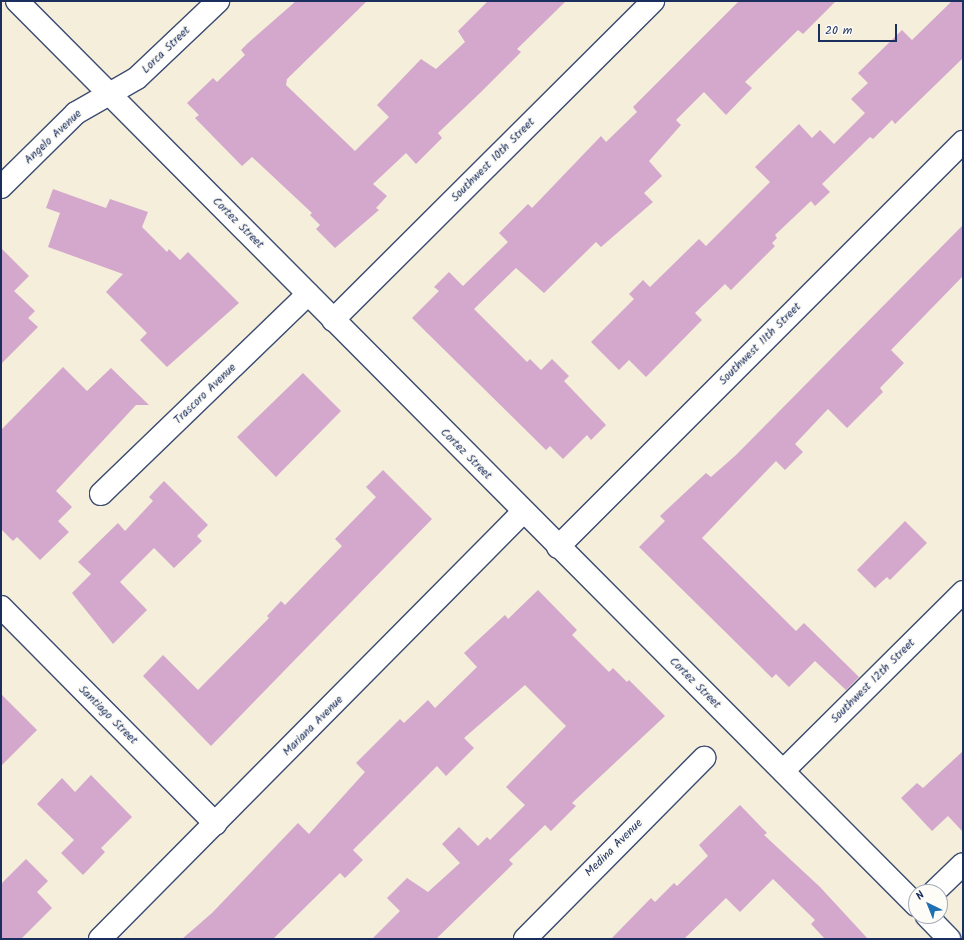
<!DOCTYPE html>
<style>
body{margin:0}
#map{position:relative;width:964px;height:940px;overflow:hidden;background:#f4eedb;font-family:Kalam,sans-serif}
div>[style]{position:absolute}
.building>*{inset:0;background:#d3a8cc}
.roads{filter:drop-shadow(1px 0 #3c4c71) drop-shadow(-1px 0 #3c4c71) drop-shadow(0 1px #3c4c71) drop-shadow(0 -1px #3c4c71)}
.minor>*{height:22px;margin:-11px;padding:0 11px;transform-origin:11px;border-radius:11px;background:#fff}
span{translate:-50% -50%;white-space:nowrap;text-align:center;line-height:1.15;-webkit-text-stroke:4px #fdfcf7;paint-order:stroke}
.street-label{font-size:12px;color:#1b2f5e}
.frame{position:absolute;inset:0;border:2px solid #1b2f5e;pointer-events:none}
.north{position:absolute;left:908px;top:884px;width:40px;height:40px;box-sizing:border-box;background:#fdfcf7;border:1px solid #a3aaba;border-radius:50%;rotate:317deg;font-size:11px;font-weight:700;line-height:16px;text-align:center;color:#1b2f5e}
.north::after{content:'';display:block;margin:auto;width:14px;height:18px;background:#1f6fb2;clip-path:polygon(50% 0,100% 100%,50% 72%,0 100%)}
.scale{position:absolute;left:818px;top:24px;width:79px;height:18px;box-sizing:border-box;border:2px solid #1b2f5e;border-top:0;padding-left:5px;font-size:12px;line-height:14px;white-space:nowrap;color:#1b2f5e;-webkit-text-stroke:3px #fdfcf7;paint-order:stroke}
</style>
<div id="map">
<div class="building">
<div style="clip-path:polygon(296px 1px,367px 1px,287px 79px,286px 85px,355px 151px,389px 117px,377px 105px,421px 59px,436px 69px,465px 42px,458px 31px,488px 1px,566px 1px,517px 49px,521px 52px,480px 93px,438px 133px,442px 138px,416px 164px,406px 153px,373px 184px,387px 196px,376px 208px,379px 210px,335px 248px,316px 229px,320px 225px,310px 215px,312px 213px,252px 157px,242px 166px,195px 118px,199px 115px,187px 103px,213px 78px,217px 82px,245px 55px,241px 50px,248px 43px)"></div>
<div style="clip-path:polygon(739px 1px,836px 1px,803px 34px,798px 30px,745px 82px,752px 88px,726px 115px,704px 92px,676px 120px,681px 125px,649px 161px,662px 176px,644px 193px,653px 202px,601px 247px,596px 242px,544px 293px,516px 268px,474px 309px,527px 362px,530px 359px,541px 370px,552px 359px,569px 376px,564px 381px,606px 425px,591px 440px,587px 435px,563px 459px,550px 446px,546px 450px,412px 318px,439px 291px,434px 287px,449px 272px,463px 286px,508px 242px,499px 233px,528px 204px,532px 208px,601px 136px,606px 142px,637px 112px,633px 107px)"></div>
<div style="clip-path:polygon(952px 1px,963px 1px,963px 58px,895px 124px,892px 120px,873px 139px,870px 137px,822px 184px,830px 192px,815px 206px,811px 201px,775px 235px,777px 238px,772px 243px,775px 246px,731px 290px,725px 284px,695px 313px,702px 320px,646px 377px,629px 360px,619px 370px,591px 342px,634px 299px,629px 294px,643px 280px,650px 287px,699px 239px,706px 246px,770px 182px,755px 167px,799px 124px,812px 138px,820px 130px,834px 144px,865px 113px,851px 99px,868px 83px,858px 73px,902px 30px,912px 40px)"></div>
<div style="clip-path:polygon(53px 189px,106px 208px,110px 199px,148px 212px,142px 227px,167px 252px,169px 249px,180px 260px,188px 252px,239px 303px,167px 367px,140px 340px,147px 333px,106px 292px,123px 274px,48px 247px,60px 213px,46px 208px)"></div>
<div style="clip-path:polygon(963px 225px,963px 276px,891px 350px,904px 363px,880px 388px,883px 392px,847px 428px,828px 409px,795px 444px,803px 452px,785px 470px,776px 461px,702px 538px,796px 631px,804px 623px,859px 677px,846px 690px,815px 661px,789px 687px,776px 674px,772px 678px,639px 547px,665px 521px,660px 516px,706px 473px,711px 477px,736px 455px)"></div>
<div style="clip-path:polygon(1px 248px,29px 276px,14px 291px,35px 311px,28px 318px,38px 327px,1px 364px)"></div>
<div style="clip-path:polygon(63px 367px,87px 391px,111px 368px,149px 405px,136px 405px,56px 491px,72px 507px,58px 521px,69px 532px,40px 560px,17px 537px,13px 541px,1px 529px,1px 430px)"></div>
<div style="clip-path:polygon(303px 373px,341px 411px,276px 477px,237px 437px)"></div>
<div style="clip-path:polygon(383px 470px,432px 519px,211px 746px,143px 676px,163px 655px,198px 690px,269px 618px,267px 616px,281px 601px,285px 605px,342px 546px,335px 539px,376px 497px,366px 487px)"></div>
<div style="clip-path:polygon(164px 481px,208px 525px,197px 536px,202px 541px,174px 568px,154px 548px,120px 582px,147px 610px,113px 644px,72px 593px,91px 574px,78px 562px,118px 523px,125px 531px,153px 501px,149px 497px)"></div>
<div style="clip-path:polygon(905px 521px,927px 543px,890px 580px,887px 577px,875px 588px,857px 570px)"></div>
<div style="clip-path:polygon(538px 590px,577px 630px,572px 635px,609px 672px,613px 668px,627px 682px,629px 680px,665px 716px,572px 803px,576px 806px,551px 831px,545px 825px,509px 860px,513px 864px,436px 939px,372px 939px,400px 911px,387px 898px,407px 878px,428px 892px,460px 863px,442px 844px,459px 827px,478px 846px,487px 837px,490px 840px,525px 805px,506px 787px,566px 726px,525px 685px,464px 738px,474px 748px,446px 776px,437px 766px,353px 850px,363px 860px,345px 878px,340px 873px,273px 939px,182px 939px,212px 913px,298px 823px,309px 834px,365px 772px,356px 763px,400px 719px,404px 723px,428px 700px,435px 708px,477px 667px,464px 653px,505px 615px,508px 619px)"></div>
<div style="clip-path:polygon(1px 694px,37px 730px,1px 766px)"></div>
<div style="clip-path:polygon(963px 751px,963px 832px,948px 816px,932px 831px,901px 798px,917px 783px,923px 788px)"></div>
<div style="clip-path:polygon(91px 775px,132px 817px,101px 848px,105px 852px,83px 875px,61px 853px,74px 840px,37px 804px,62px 778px,75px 792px)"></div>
<div style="clip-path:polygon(740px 805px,767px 833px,764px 835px,820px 887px,868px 939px,825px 939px,811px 924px,815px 920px,773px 879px,740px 912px,726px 898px,684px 939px,611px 939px,651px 898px,655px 902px,674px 883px,677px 886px,708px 856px,699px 845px)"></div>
<div style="clip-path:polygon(26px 859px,48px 881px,37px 892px,52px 908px,21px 939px,1px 939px,1px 884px)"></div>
</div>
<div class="roads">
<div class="minor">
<div style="left:17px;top:1px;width:1275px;rotate:45.16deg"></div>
<div style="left:1px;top:187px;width:105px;rotate:-44.6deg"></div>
<div style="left:76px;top:113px;width:70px;rotate:-29.8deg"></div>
<div style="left:137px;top:78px;width:112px;rotate:-43.5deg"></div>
<div style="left:333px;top:320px;width:452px;rotate:-44.9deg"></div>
<div style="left:101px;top:494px;width:288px;rotate:-44deg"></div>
<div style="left:558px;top:547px;width:573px;rotate:-45deg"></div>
<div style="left:1px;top:607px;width:305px;rotate:45.3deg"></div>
<div style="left:783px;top:771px;width:254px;rotate:-44.8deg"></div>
<div style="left:934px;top:892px;width:40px;rotate:-44deg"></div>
<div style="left:927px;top:916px;width:32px;rotate:46deg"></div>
<div style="left:100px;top:939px;width:601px;rotate:-45.27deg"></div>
<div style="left:525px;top:939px;width:255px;rotate:-45.3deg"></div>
</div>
</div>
<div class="street-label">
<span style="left:166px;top:50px;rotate:-44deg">Lorca Street</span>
<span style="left:53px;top:137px;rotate:-43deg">Angelo Avenue</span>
<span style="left:493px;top:160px;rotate:-45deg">Southwest 10th Street</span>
<span style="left:238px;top:223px;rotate:45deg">Cortez Street</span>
<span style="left:760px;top:344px;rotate:-45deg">Southwest 11th Street</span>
<span style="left:205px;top:394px;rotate:-44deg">Trascoro Avenue</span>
<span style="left:466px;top:454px;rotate:45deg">Cortez Street</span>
<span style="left:873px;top:681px;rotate:-45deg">Southwest 12th Street</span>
<span style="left:695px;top:683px;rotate:45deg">Cortez Street</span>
<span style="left:108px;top:715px;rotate:45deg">Santiago Street</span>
<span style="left:313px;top:726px;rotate:-45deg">Mariana Avenue</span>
<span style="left:614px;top:848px;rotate:-45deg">Medina Avenue</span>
</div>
<div class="frame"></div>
<div class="north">N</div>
<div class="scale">20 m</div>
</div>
